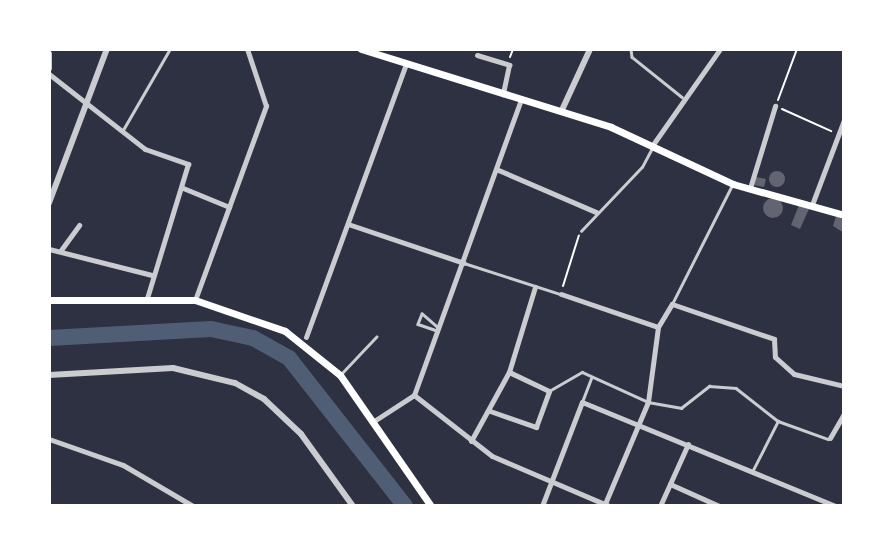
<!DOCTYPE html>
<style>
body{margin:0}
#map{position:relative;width:893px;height:555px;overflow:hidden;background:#2d3142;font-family:"DM Sans",sans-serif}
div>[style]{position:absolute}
.river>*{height:16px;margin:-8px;padding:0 8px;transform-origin:8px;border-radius:8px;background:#4f5d75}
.building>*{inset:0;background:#626471}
.round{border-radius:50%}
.path>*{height:2px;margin:-1px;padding:0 1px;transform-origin:1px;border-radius:1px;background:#fff}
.service>*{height:2.5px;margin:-1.25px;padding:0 1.25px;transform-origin:1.25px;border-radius:1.25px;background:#caccd0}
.minor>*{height:5px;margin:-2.5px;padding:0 2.5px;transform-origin:2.5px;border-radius:2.5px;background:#caccd0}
.tertiary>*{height:6px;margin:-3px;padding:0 3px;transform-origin:3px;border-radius:3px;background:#caccd0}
.secondary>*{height:7px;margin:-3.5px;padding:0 3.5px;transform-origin:3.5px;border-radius:3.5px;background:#fff}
span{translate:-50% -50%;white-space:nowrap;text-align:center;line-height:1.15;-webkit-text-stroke:7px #fff;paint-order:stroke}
.frame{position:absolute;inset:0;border:51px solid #fff;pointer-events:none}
</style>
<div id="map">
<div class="river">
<div style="left:49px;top:338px;width:162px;rotate:-3.2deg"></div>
<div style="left:211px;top:329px;width:43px;rotate:12.1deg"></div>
<div style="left:253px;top:338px;width:41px;rotate:29.1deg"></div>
<div style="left:289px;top:358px;width:188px;rotate:51.9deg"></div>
</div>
<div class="building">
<div class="round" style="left:769px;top:171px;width:16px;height:16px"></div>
<div style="clip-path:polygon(756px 177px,766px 179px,764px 187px,754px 185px)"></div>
<div class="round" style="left:763px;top:198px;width:20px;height:20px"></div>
<div style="clip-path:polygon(799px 205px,809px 209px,800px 229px,791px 225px)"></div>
<div style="clip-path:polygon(836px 216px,844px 220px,844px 233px,833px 226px)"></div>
</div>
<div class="path">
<div style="left:510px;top:57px;width:9px;rotate:-69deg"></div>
<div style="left:778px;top:100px;width:54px;rotate:-69.6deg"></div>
<div style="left:782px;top:109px;width:54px;rotate:24.2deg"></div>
<div style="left:563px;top:286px;width:53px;rotate:-72.6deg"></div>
</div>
<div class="service">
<div style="left:631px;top:49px;width:8px;rotate:83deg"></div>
<div style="left:632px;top:57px;width:64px;rotate:38.7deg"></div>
<div style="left:123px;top:130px;width:94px;rotate:-59.9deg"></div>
<div style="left:581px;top:231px;width:88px;rotate:-46.4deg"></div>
<div style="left:642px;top:167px;width:24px;rotate:-62deg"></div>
<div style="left:464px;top:263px;width:101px;rotate:17.9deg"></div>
<div style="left:672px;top:304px;width:133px;rotate:-63.2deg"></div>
<div style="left:437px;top:327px;width:20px;rotate:-139deg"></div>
<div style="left:422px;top:314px;width:11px;rotate:112deg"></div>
<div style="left:418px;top:324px;width:21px;rotate:19deg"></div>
<div style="left:342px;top:373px;width:50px;rotate:-46.6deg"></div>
<div style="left:549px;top:391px;width:38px;rotate:-30deg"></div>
<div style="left:582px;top:372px;width:72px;rotate:24.4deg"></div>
<div style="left:648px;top:402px;width:34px;rotate:10deg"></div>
<div style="left:681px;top:408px;width:36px;rotate:-38deg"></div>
<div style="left:709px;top:386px;width:27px;rotate:4deg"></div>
<div style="left:736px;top:388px;width:53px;rotate:38.2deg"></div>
<div style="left:778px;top:421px;width:53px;rotate:19.8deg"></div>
<div style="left:582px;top:402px;width:25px;rotate:-69deg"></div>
<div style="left:753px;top:470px;width:55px;rotate:-63deg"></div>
</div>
<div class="minor">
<div style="left:49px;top:53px;width:15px;rotate:90deg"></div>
<div style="left:477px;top:55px;width:34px;rotate:17deg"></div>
<div style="left:509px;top:65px;width:30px;rotate:102deg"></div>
<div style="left:49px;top:74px;width:122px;rotate:38deg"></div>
<div style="left:145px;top:149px;width:46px;rotate:19.2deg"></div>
<div style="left:188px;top:164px;width:140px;rotate:107deg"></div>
<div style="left:654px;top:143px;width:115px;rotate:-54.9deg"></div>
<div style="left:496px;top:169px;width:109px;rotate:23.3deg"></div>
<div style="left:183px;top:188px;width:50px;rotate:22.4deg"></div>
<div style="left:750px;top:188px;width:86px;rotate:-73deg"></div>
<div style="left:813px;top:202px;width:88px;rotate:-69.3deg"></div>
<div style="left:348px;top:224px;width:122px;rotate:18.6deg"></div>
<div style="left:49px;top:249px;width:106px;rotate:14.2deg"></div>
<div style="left:61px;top:250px;width:31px;rotate:-54deg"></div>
<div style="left:561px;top:294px;width:102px;rotate:18.8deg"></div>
<div style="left:195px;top:300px;width:207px;rotate:-69.9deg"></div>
<div style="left:266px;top:106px;width:60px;rotate:-108.4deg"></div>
<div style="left:306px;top:337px;width:289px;rotate:-69.9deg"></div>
<div style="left:414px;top:395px;width:314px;rotate:-70.1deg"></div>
<div style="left:490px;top:411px;width:49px;rotate:19.2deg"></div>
<div style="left:536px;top:427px;width:38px;rotate:-70deg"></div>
<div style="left:549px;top:391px;width:44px;rotate:-154.6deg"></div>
<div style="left:374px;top:421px;width:48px;rotate:-33deg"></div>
<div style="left:414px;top:395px;width:99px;rotate:38deg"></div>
<div style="left:492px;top:456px;width:127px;rotate:23.1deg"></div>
<div style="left:830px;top:438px;width:28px;rotate:-60deg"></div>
<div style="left:49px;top:439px;width:78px;rotate:19.4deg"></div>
<div style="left:123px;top:465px;width:81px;rotate:30.4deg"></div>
<div style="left:471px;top:441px;width:79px;rotate:-61.2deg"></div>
<div style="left:509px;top:372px;width:89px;rotate:-73deg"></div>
<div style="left:670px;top:484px;width:54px;rotate:24.2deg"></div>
<div style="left:542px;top:506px;width:111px;rotate:-69deg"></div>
<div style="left:582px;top:402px;width:274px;rotate:22.3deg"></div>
<div style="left:604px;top:506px;width:113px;rotate:-67.1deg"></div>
<div style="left:648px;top:402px;width:76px;rotate:-82.4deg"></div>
<div style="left:658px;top:327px;width:27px;rotate:-59deg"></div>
<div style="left:672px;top:304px;width:108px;rotate:18.9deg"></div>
<div style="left:774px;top:339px;width:18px;rotate:87deg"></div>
<div style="left:775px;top:357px;width:25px;rotate:42deg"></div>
<div style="left:794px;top:374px;width:51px;rotate:13.5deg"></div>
<div style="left:660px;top:506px;width:68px;rotate:-65.7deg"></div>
</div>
<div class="tertiary">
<div style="left:562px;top:110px;width:67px;rotate:-65.3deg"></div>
<div style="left:49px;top:203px;width:165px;rotate:-69.4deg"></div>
<div style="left:49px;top:375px;width:124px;rotate:-3.2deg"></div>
<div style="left:173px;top:368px;width:64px;rotate:13.6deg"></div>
<div style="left:235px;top:383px;width:33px;rotate:29deg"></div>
<div style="left:264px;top:399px;width:51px;rotate:43.4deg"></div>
<div style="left:301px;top:434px;width:89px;rotate:54.2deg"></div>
</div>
<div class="secondary">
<div style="left:361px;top:49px;width:262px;rotate:17.3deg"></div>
<div style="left:611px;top:127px;width:135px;rotate:25deg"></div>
<div style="left:733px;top:184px;width:115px;rotate:15.6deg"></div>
<div style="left:49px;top:300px;width:146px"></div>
<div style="left:195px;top:300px;width:95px;rotate:19deg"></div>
<div style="left:285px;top:331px;width:70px;rotate:38.7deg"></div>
<div style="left:340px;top:375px;width:160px;rotate:55.2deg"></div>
</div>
<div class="frame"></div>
</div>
